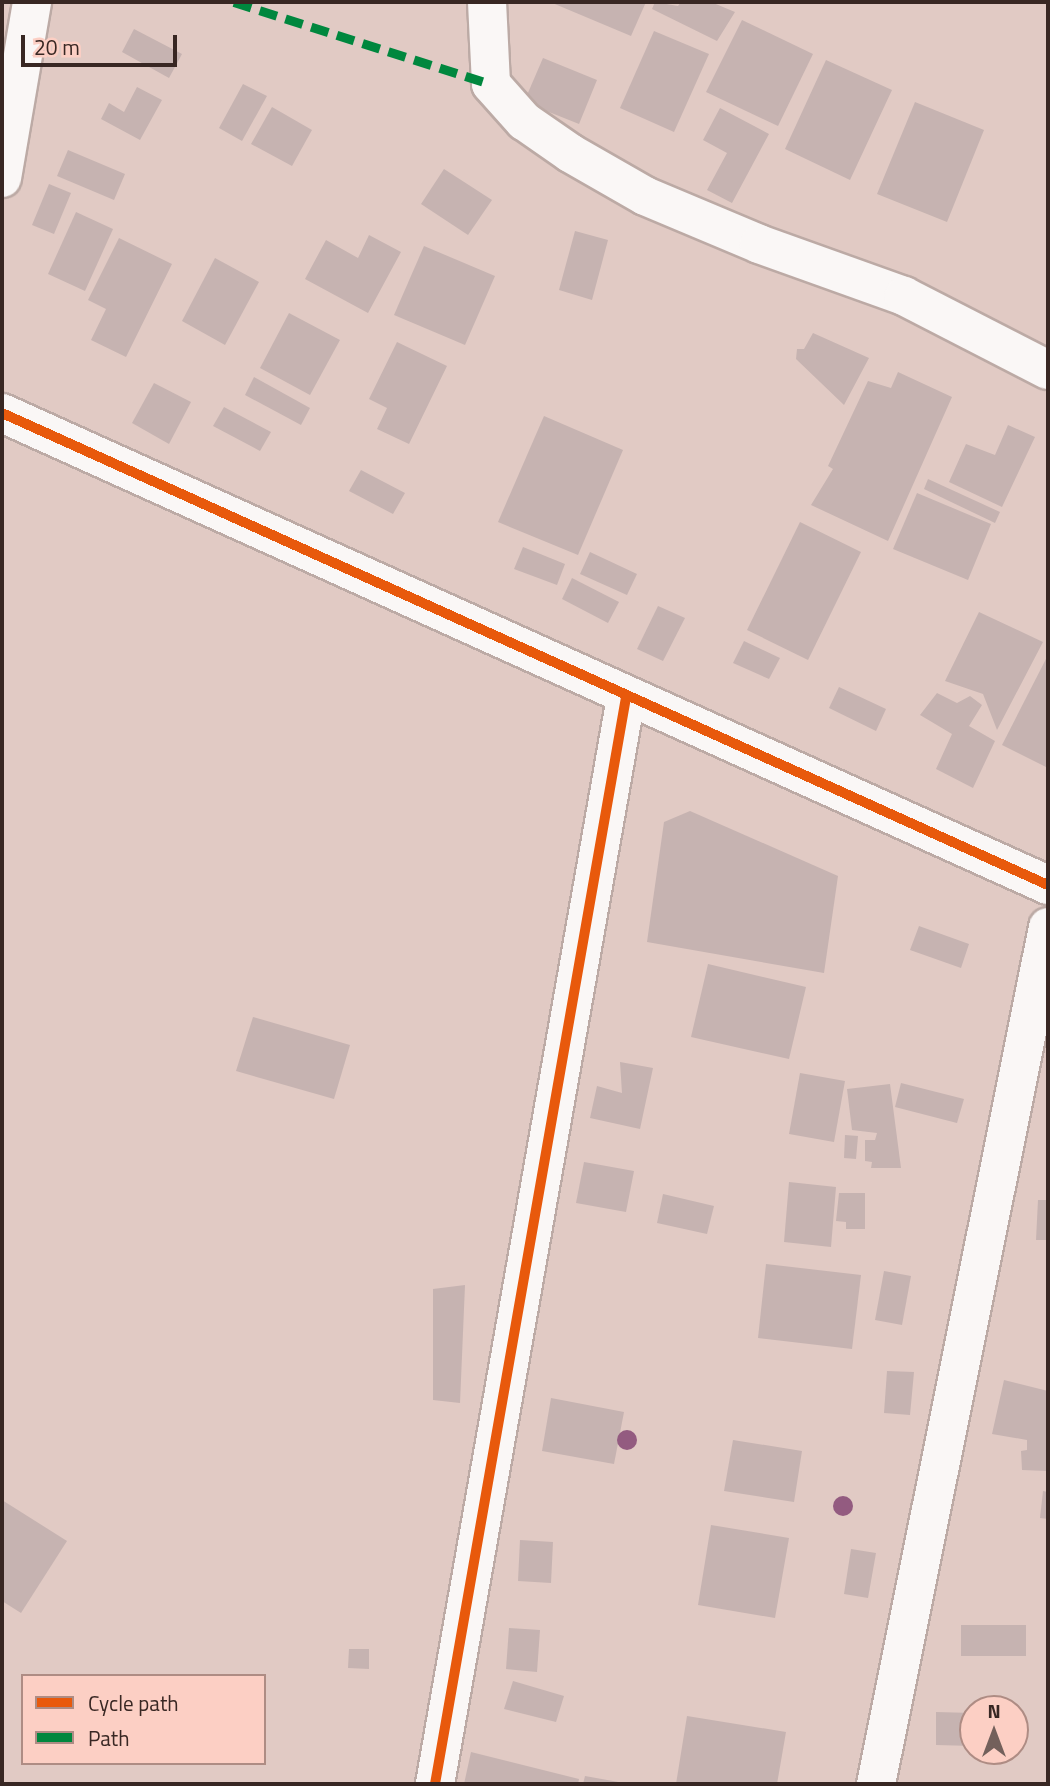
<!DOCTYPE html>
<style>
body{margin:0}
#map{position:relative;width:1050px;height:1786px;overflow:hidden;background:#e1cac4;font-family:"Titillium Web",sans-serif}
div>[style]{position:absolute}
.building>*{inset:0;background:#c6b3b1}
.roads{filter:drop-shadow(2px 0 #bcaaa5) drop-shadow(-2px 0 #bcaaa5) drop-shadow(0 2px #bcaaa5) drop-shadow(0 -2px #bcaaa5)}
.street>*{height:38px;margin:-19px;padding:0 19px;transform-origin:19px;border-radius:19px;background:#faf7f6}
.quiet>*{height:9px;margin-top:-4.5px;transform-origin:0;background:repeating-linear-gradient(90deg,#00873e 0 18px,transparent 0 27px)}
.cycleway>*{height:10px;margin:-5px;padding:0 5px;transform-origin:5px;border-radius:5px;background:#e8590c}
.trees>*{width:20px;height:20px;margin:-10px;border-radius:50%;background:#935b80}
span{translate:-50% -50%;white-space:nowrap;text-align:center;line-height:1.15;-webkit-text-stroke:5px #fccfc4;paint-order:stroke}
.frame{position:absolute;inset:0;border:4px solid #382723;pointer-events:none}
.legend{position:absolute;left:21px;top:1674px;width:245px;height:91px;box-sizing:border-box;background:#fccfc4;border:2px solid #ae8c84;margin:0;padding:9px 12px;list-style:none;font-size:21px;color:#382723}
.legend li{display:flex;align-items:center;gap:14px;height:35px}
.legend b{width:35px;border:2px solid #ae8c84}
.north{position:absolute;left:959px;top:1695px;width:70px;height:70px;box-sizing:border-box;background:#fccfc4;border:2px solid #ae8c84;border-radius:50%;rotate:0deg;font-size:19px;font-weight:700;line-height:28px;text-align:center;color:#382723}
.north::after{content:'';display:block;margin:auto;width:24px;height:32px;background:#73605b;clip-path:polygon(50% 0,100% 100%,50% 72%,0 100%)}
.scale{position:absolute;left:21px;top:35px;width:156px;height:32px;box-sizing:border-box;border:4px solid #382723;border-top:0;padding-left:9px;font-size:21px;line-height:24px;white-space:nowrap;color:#382723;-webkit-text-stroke:5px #fccfc4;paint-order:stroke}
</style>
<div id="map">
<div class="building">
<div style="clip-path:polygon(550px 2px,646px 2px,631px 36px)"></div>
<div style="clip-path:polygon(655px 2px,678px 6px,681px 2px,711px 2px,735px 12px,717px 41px,652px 9px)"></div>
<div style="clip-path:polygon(742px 20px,813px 54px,778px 126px,706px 92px)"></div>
<div style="clip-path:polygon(134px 29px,182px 54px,169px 78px,122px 52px)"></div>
<div style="clip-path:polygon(654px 31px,709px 54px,674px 132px,620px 108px)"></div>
<div style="clip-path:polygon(543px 58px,597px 80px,579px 124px,524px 102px)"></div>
<div style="clip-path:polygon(826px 60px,892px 90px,850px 180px,785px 149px)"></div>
<div style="clip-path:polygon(243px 84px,267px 96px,242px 141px,219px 128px)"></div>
<div style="clip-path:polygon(137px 87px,162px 100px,140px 140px,101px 119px,109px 103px,124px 112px)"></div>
<div style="clip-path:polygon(915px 102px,984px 130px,947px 222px,877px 194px)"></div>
<div style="clip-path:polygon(272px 107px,312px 130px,292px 166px,251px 144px)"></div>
<div style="clip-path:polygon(720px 108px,769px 134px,732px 203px,707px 190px,727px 153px,703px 140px)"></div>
<div style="clip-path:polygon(68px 150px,125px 174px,114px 200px,57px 176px)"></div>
<div style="clip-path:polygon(444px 169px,492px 200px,468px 235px,421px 204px)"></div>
<div style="clip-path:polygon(49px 184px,71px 193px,54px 234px,32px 225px)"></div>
<div style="clip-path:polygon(76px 212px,113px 229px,85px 291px,48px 274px)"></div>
<div style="clip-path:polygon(575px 231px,608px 240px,592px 300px,559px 290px)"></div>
<div style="clip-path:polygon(369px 235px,401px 252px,368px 313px,305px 279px,326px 240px,358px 258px)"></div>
<div style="clip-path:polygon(119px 238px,172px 264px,126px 357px,91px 340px,106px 309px,88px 300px)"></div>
<div style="clip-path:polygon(424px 246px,495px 276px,465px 345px,394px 315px)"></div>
<div style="clip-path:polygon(215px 258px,259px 282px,225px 345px,182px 321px)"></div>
<div style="clip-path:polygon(289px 313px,340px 340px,310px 395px,260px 368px)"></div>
<div style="clip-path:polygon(813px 333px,869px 358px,844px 405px,796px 359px,797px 349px,804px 349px)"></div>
<div style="clip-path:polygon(397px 342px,447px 366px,409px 444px,377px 429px,387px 408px,369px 399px)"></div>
<div style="clip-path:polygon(898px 372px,952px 397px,888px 541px,811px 505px,833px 469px,828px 466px,868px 381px,891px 388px)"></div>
<div style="clip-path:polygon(254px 377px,310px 408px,301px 425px,245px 395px)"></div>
<div style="clip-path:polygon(154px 383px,191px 402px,169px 444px,132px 423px)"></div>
<div style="clip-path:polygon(224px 407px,271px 432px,260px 451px,213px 426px)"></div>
<div style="clip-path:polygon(544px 416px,623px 450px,578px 555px,498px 522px)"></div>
<div style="clip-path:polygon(1008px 425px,1035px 437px,1002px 507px,949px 482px,966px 444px,995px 455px)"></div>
<div style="clip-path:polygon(361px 470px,405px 493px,393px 514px,349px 491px)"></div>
<div style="clip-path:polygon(928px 479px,1000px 512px,995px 523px,924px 489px)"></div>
<div style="clip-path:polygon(917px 493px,991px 524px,968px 580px,893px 549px)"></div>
<div style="clip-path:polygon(800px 522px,861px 552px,808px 660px,747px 630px)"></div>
<div style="clip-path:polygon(523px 547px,565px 564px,557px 585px,514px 569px)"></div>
<div style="clip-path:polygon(590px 552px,637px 574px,627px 595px,580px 574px)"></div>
<div style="clip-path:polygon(572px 578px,619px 602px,608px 623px,562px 599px)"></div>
<div style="clip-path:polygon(658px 606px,685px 618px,663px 661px,637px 649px)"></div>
<div style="clip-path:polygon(979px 612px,1043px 642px,997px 730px,983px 694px,945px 681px)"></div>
<div style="clip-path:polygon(744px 641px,780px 658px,769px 679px,733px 663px)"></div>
<div style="clip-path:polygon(1048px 655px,1048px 768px,1002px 745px)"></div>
<div style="clip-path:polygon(839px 687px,886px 709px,876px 731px,829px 708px)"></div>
<div style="clip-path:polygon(937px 693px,957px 703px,970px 696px,982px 705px,969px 726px,995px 741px,973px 788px,936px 769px,952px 734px,920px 715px)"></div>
<div style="clip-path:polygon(690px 811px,838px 876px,824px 973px,647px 942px,664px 822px)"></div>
<div style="clip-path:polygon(919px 926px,969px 944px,961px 968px,910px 950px)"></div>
<div style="clip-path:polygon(708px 964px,806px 987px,789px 1059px,691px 1037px)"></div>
<div style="clip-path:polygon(253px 1017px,350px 1045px,334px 1099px,236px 1071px)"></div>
<div style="clip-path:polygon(620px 1062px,653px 1068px,640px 1129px,590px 1118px,597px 1086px,622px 1093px)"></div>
<div style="clip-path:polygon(800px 1073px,845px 1081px,834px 1142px,789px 1134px)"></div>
<div style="clip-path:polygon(901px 1083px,964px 1099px,957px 1123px,895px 1107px)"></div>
<div style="clip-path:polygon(890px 1084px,901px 1168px,871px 1168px,872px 1162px,865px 1161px,865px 1140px,875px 1140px,877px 1133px,852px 1130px,847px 1089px)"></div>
<div style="clip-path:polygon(845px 1135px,858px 1136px,856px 1159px,844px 1158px)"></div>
<div style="clip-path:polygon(584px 1162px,634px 1171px,626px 1212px,576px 1203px)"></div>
<div style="clip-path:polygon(789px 1182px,836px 1187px,831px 1247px,784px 1242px)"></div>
<div style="clip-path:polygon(839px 1193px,865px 1193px,865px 1229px,846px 1229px,846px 1222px,836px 1221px)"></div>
<div style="clip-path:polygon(663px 1194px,714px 1206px,707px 1234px,657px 1223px)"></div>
<div style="clip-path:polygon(1038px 1200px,1048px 1200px,1048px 1240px,1036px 1240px)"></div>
<div style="clip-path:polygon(766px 1264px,861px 1275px,852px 1349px,758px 1338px)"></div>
<div style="clip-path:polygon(884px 1271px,911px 1276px,902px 1325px,875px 1320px)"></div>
<div style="clip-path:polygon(465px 1285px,460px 1403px,433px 1400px,433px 1289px)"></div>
<div style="clip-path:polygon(887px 1371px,914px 1372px,910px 1415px,884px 1413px)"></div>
<div style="clip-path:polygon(1004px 1380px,1048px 1391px,1048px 1471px,1022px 1470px,1021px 1451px,1027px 1450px,1027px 1440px,992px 1434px)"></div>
<div style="clip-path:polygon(551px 1398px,624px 1412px,614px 1464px,542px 1451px)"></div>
<div style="clip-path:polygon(733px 1440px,802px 1451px,794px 1502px,724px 1491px)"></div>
<div style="clip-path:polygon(1043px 1491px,1048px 1492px,1048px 1519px,1040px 1518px)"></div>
<div style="clip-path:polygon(2px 1500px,67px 1541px,21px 1613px,2px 1601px)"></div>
<div style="clip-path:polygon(711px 1525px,789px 1538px,775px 1618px,698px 1605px)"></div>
<div style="clip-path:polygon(520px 1540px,553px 1542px,551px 1583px,518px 1581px)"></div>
<div style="clip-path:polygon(851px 1549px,876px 1553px,868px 1598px,844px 1594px)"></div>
<div style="clip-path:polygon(961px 1625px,1026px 1625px,1026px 1656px,961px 1656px)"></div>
<div style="clip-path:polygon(509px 1628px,540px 1630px,537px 1672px,506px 1669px)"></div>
<div style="clip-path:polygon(349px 1649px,369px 1649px,369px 1669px,348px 1668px)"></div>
<div style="clip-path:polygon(513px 1681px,564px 1696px,556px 1722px,504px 1709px)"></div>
<div style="clip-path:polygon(936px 1712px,973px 1713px,973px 1746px,936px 1745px)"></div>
<div style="clip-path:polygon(687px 1716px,786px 1732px,777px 1784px,676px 1784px)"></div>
<div style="clip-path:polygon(471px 1752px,579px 1779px,578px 1784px,464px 1784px)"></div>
<div style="clip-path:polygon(585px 1776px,624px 1783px,624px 1784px,583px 1784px)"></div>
</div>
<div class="roads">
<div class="street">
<div style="left:487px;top:2px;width:82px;rotate:87.2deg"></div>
<div style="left:491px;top:84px;width:50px;rotate:48.3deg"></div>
<div style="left:524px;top:121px;width:56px;rotate:34.8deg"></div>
<div style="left:570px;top:153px;width:86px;rotate:29.8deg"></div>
<div style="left:645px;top:196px;width:124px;rotate:22.8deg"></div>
<div style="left:759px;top:244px;width:154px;rotate:19.7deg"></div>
<div style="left:904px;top:296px;width:162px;rotate:27.2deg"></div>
<div style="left:2px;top:178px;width:179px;rotate:-80.3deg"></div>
<div style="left:2px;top:413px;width:1148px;rotate:24.29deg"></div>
<div style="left:435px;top:1784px;width:1104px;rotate:-80.03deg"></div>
<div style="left:876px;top:1784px;width:874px;rotate:-78.65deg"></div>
</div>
</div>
<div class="quiet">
<div style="left:234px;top:2px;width:270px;rotate:17.7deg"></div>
</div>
<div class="cycleway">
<div style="left:2px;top:413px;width:1148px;rotate:24.29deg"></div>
<div style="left:435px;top:1784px;width:1104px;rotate:-80.03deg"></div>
</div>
<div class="trees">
<div style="left:627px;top:1440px"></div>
<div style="left:843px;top:1506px"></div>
</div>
<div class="frame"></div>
<ul class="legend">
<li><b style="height:9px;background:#e8590c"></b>Cycle path</li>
<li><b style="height:9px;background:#00873e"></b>Path</li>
</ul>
<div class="north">N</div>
<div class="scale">20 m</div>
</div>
